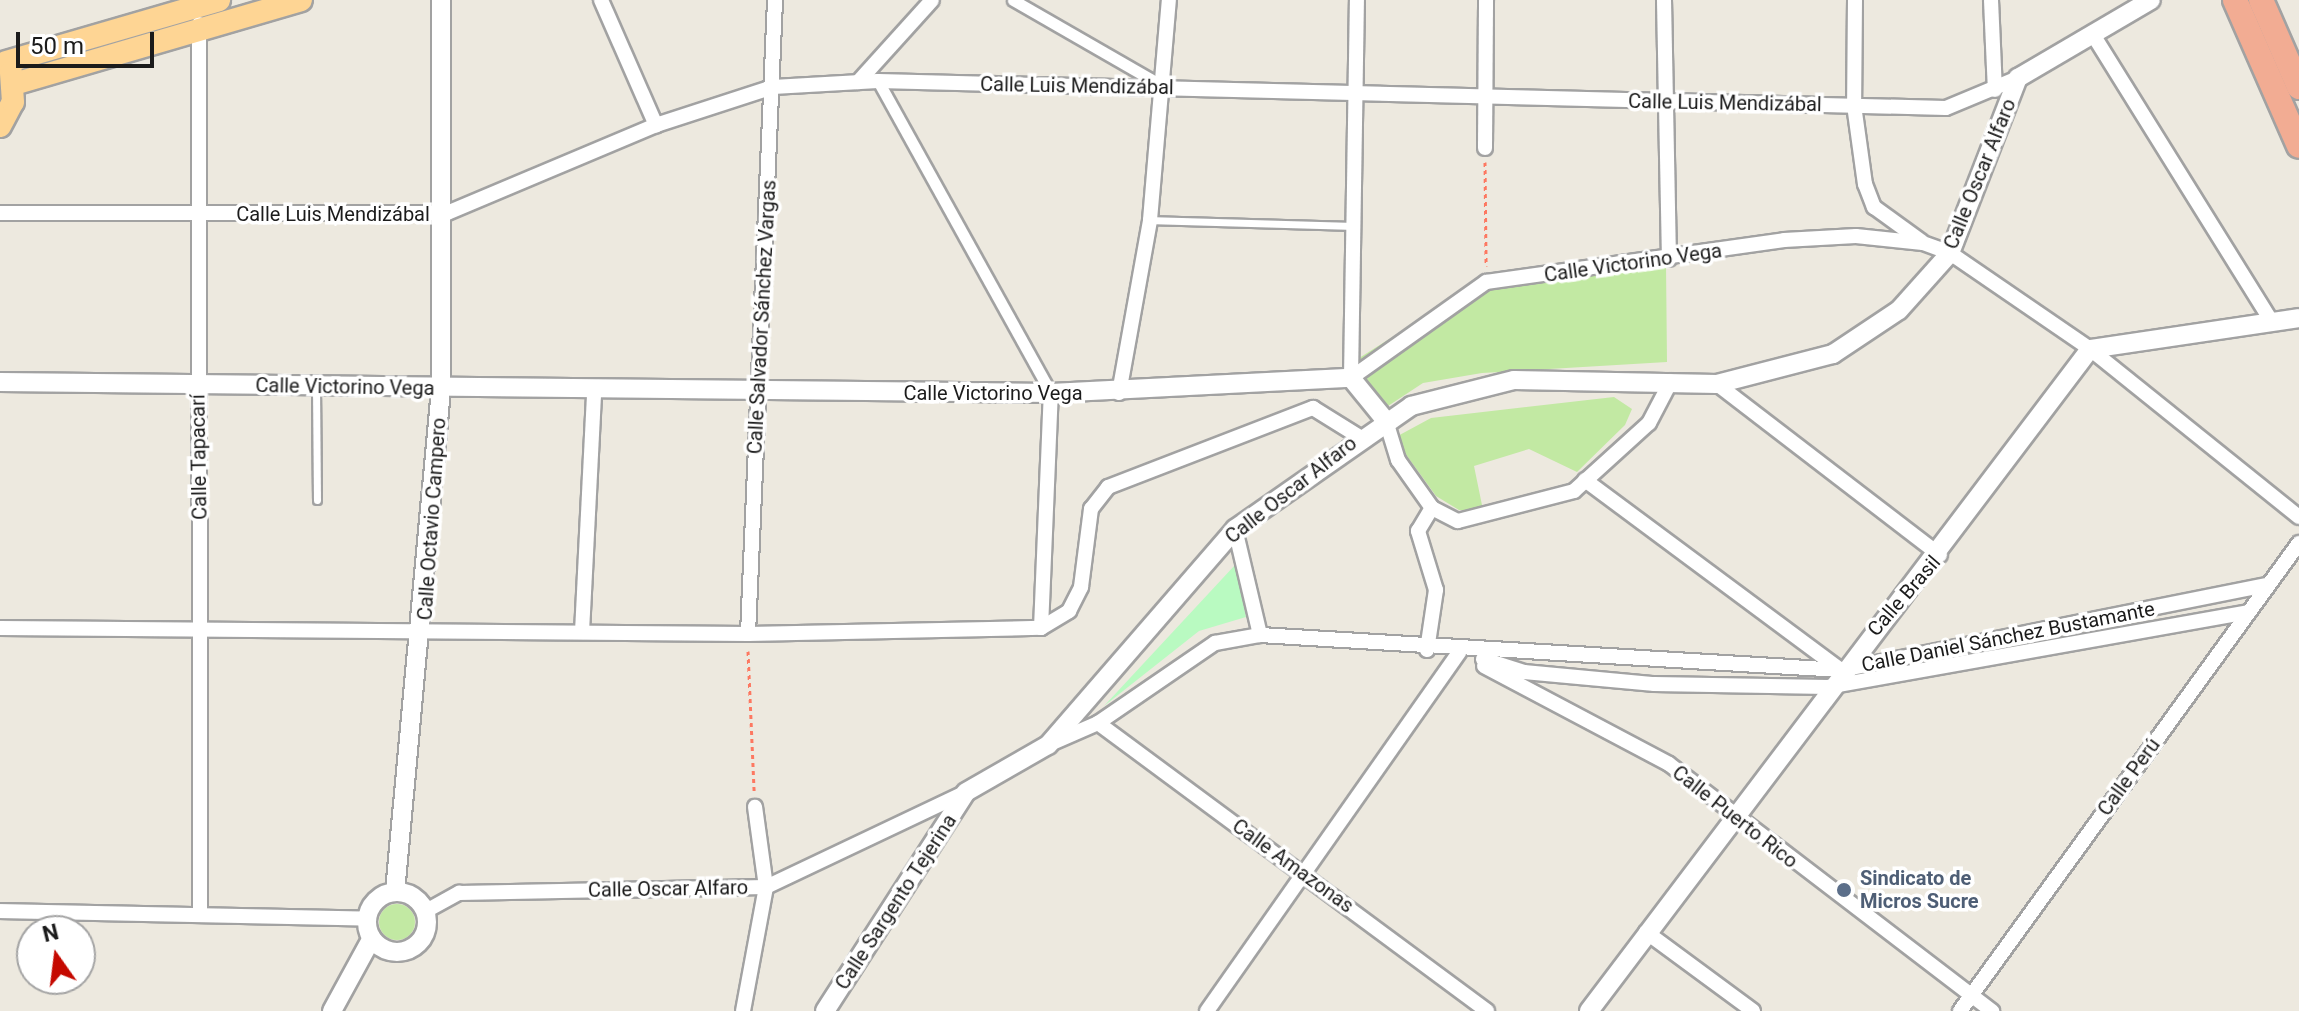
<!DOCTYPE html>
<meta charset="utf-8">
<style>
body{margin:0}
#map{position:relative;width:2299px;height:1011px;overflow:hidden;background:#ede9df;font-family:Roboto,sans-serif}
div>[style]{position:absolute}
.grass>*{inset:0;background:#c2e9a3}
.round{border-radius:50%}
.park>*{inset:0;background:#b9fac1}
.path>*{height:3px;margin-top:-1.5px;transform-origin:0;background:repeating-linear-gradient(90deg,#fd7861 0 4px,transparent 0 8px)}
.roads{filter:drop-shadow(2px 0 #a2a2a2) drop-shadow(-2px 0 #a2a2a2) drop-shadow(0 2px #a2a2a2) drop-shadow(0 -2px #a2a2a2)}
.service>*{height:7px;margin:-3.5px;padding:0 3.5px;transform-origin:3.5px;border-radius:3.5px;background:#fff}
.pedestrian>*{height:11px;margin:-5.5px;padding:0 5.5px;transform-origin:5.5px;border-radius:5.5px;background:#fff}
.minor>*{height:14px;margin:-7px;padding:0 7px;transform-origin:7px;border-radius:7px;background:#fff}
.tertiary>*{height:18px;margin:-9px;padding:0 9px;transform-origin:9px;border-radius:9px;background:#fff}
.tertiary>.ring{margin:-9px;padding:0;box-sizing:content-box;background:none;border:18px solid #fff;border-radius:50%}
.primary>*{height:22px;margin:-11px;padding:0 11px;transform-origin:11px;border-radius:11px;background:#fed594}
.trunk>*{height:24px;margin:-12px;padding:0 12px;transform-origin:12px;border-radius:12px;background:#f2ac93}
.dots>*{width:22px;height:22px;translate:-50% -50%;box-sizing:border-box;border:4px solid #fff;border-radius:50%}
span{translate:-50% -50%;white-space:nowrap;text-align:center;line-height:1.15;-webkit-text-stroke:7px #fff;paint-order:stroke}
.street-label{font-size:20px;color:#1b1b1b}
.service-label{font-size:20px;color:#4e5e75;font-weight:700}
.left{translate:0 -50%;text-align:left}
.north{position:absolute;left:16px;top:915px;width:80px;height:80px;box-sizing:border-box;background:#fff;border:2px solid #a4a4a4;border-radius:50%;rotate:346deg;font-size:22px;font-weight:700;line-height:32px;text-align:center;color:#1b1b1b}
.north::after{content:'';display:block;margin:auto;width:28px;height:36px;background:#c50900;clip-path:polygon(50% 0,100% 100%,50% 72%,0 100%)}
.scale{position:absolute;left:16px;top:32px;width:138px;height:36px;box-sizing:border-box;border:4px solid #1b1b1b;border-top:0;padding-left:10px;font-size:24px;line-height:28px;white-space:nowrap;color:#1b1b1b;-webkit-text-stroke:6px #fff;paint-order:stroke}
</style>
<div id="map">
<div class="grass">
<div style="clip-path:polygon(1666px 264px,1667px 362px,1482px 373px,1423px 383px,1388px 406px,1371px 404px,1356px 360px,1454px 298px,1492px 283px)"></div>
<div style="clip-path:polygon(1614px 397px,1632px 409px,1625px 425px,1577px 472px,1529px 449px,1474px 466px,1483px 510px,1459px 510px,1436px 496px,1394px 438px,1431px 418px)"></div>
<div class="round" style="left:379px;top:904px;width:36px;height:36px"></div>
</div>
<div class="park">
<div style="clip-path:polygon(1235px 565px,1246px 617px,1199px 631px,1104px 706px)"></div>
</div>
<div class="path">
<div style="left:1485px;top:162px;width:104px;rotate:89.4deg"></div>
<div style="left:748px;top:651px;width:140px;rotate:87.5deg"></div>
</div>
<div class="roads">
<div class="service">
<div style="left:1150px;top:220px;width:201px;rotate:1.7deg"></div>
<div style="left:316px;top:387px;width:113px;rotate:89.5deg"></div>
</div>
<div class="pedestrian">
<div style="left:1013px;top:0;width:177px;rotate:29.9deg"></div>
<div style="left:878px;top:81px;width:357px;rotate:61deg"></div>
</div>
<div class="minor">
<div style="left:601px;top:0;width:137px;rotate:66.3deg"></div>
<div style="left:1664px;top:0;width:259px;rotate:88.9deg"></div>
<div style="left:1855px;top:0;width:105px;rotate:90.5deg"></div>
<div style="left:1854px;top:105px;width:80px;rotate:82.1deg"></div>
<div style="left:1865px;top:184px;width:25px;rotate:69deg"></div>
<div style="left:1874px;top:207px;width:58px;rotate:35.9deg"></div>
<div style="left:1991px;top:0;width:90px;rotate:87.5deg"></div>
<div style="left:199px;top:24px;width:890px;rotate:89.94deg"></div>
<div style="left:2092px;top:33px;width:340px;rotate:58.1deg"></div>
<div style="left:858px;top:82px;width:110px;rotate:-47.9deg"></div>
<div style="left:1485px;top:148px;width:148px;rotate:-89.6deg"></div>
<div style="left:0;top:213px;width:447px"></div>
<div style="left:447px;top:213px;width:227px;rotate:-22.8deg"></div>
<div style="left:656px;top:125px;width:123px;rotate:-18deg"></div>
<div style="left:773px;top:87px;width:105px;rotate:-3.3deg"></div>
<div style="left:878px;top:81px;width:1068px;rotate:1.45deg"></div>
<div style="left:1946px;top:108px;width:78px;rotate:-22.6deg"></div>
<div style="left:1351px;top:378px;width:166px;rotate:-35.4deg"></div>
<div style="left:1486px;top:282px;width:301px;rotate:-8deg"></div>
<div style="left:1784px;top:240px;width:72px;rotate:-3.2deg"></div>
<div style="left:1856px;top:236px;width:67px;rotate:6deg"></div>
<div style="left:1923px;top:243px;width:29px;rotate:20deg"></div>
<div style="left:1950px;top:253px;width:170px;rotate:34.4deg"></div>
<div style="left:2090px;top:349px;width:268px;rotate:38.8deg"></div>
<div style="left:1351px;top:378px;width:378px;rotate:-89.1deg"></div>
<div style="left:1717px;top:384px;width:281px;rotate:37.5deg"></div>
<div style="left:1119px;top:393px;width:176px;rotate:-79.8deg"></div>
<div style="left:1150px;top:220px;width:221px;rotate:-85.1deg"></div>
<div style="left:1386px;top:421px;width:41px;rotate:72.9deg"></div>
<div style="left:1398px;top:460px;width:59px;rotate:54.7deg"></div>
<div style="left:1432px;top:508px;width:29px;rotate:27deg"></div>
<div style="left:1458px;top:521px;width:120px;rotate:-14.5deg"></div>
<div style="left:1574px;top:491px;width:101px;rotate:-42.2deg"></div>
<div style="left:1649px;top:423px;width:47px;rotate:-62.4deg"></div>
<div style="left:1585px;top:480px;width:319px;rotate:36.6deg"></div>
<div style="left:1235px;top:529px;width:109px;rotate:76.7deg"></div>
<div style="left:0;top:628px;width:748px;rotate:0.46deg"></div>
<div style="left:748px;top:634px;width:293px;rotate:-1.2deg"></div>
<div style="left:1041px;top:628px;width:33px;rotate:-31deg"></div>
<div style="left:1069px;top:611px;width:27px;rotate:-63deg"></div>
<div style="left:1081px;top:587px;width:79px;rotate:-82.7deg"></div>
<div style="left:1091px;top:509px;width:28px;rotate:-52deg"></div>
<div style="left:1108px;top:487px;width:220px;rotate:-21.1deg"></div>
<div style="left:1313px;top:408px;width:53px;rotate:31.9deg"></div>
<div style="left:1041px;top:628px;width:235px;rotate:-87.6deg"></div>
<div style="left:582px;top:632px;width:240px;rotate:-87.1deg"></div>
<div style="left:748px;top:634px;width:635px;rotate:-87.56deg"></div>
<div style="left:1427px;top:650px;width:61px;rotate:-81.5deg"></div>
<div style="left:1436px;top:590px;width:62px;rotate:-107deg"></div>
<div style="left:1418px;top:531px;width:27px;rotate:-59deg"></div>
<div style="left:1483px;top:659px;width:43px;rotate:17.6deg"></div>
<div style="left:1524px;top:672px;width:131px;rotate:5.3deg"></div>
<div style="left:1654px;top:684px;width:174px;rotate:1deg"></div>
<div style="left:1828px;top:687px;width:427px;rotate:-10.1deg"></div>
<div style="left:1484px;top:666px;width:209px;rotate:27.9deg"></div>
<div style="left:1669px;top:764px;width:407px;rotate:37.4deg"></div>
<div style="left:1098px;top:723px;width:484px;rotate:36.5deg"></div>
<div style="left:1052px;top:743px;width:50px;rotate:-23.5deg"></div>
<div style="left:1098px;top:723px;width:142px;rotate:-34.4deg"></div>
<div style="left:1215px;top:643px;width:46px;rotate:-10.1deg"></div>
<div style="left:1260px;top:635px;width:582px;rotate:3.45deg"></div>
<div style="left:1841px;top:670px;width:435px;rotate:-11.3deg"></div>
<div style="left:0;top:911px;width:367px;rotate:1.2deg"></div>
<div style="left:426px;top:911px;width:38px;rotate:-29deg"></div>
<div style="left:459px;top:893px;width:307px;rotate:-1.1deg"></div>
<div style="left:766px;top:887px;width:221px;rotate:-25.4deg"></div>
<div style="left:1646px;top:932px;width:133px;rotate:36.4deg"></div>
<div style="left:743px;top:1011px;width:126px;rotate:-79.5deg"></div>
<div style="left:766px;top:887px;width:81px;rotate:-97.8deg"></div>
<div style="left:1207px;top:1011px;width:439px;rotate:-54.9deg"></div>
<div style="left:1960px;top:1011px;width:578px;rotate:-54.08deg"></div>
</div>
<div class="tertiary">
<div style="left:0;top:382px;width:1051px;rotate:0.6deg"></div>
<div style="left:1051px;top:393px;width:300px;rotate:-2.9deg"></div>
<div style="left:1351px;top:378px;width:55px;rotate:50.9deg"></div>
<div style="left:395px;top:892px;width:505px;rotate:-84.77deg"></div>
<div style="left:441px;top:389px;width:389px;rotate:-90deg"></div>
<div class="ring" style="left:367px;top:892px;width:42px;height:42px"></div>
<div style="left:332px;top:1011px;width:83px;rotate:-61.3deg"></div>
<div style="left:825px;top:1011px;width:260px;rotate:-57.2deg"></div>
<div style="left:966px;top:792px;width:95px;rotate:-29.8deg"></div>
<div style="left:1048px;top:745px;width:286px;rotate:-49.1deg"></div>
<div style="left:1235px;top:529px;width:215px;rotate:-34.9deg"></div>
<div style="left:1411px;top:406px;width:106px;rotate:-14.2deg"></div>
<div style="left:1514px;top:380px;width:203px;rotate:1.1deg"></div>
<div style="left:1717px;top:384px;width:120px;rotate:-14.5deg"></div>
<div style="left:1833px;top:354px;width:79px;rotate:-33.7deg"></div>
<div style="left:1899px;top:310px;width:76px;rotate:-48.2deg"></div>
<div style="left:1950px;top:253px;width:188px;rotate:-68.8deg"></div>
<div style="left:2018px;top:78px;width:154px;rotate:-30.4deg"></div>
<div style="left:1589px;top:1011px;width:830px;rotate:-52.88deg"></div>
<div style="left:2090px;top:349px;width:211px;rotate:-8.4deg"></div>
</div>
<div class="primary">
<div style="left:6px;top:62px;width:222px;rotate:-16.2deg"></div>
<div style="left:14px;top:84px;width:299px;rotate:-16.3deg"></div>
<div style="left:0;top:126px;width:27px;rotate:-62deg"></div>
<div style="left:13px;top:102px;width:30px;rotate:-94deg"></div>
</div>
<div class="trunk">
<div style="left:2235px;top:0;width:159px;rotate:66.3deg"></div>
<div style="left:2261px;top:0;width:95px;rotate:66.4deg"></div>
</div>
</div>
<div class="dots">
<div style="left:1844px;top:890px;background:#5c6f8a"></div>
</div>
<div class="street-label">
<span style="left:1077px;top:86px;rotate:1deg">Calle Luis Mendizábal</span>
<span style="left:1725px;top:103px;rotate:1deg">Calle Luis Mendizábal</span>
<span style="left:1980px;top:174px;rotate:-68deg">Calle Oscar Alfaro</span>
<span style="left:333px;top:214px">Calle Luis Mendizábal</span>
<span style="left:1633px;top:263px;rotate:-8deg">Calle Victorino Vega</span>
<span style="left:762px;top:317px;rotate:-87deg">Calle Salvador Sánchez Vargas</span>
<span style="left:345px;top:387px;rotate:1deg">Calle Victorino Vega</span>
<span style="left:993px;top:393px">Calle Victorino Vega</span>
<span style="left:199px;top:457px;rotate:-91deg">Calle Tapacarí</span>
<span style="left:1291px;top:490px;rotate:-38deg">Calle Oscar Alfaro</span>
<span style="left:432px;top:519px;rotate:-86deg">Calle Octavio Campero</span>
<span style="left:1904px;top:596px;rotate:-49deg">Calle Brasil</span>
<span style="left:2008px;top:637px;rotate:-11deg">Calle Daniel Sánchez Bustamante</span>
<span style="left:2129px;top:777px;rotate:-54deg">Calle Perú</span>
<span style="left:1735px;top:817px;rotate:38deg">Calle Puerto Rico</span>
<span style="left:1293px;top:866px;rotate:36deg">Calle Amazonas</span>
<span style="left:668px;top:889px;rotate:-1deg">Calle Oscar Alfaro</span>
<span style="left:896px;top:902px;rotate:-57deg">Calle Sargento Tejerina</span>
</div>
<div class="service-label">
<span class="left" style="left:1860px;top:890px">Sindicato de<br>Micros Sucre</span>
</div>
<div class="north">N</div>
<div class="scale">50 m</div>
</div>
